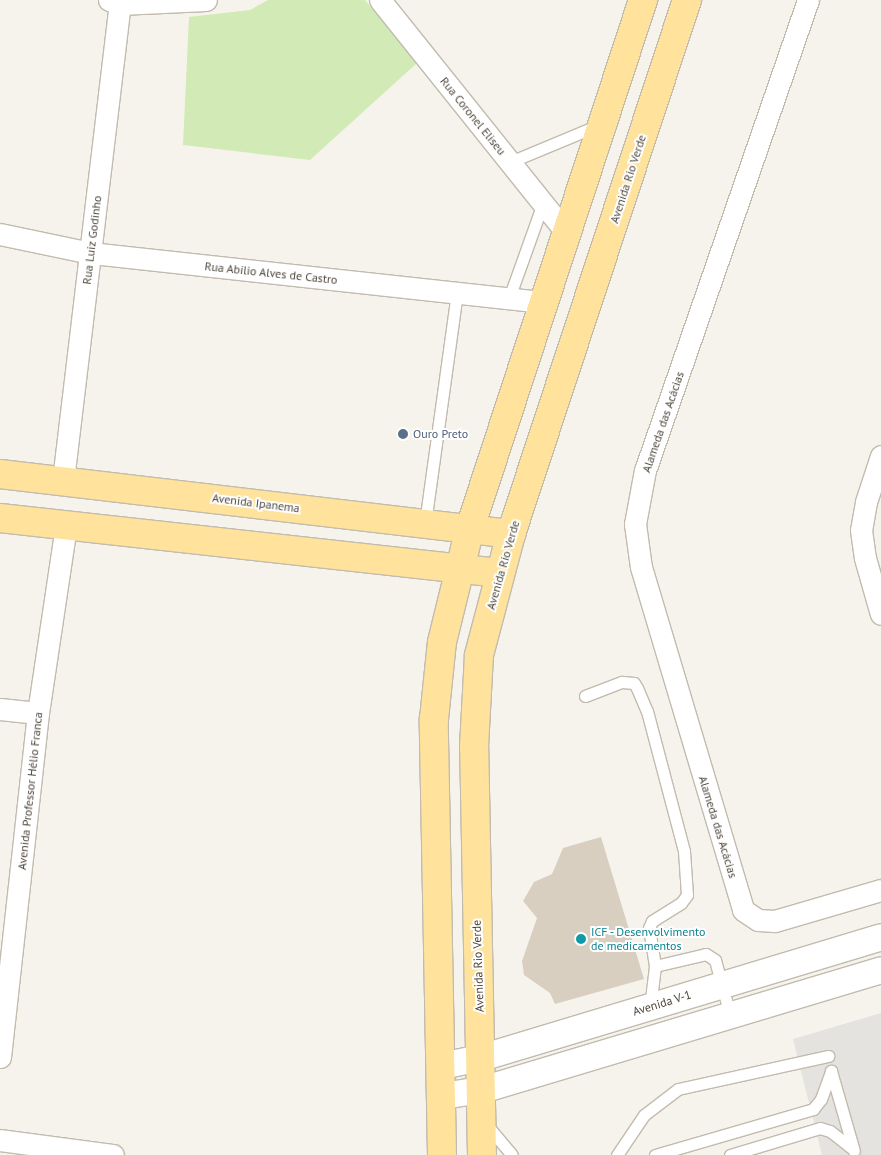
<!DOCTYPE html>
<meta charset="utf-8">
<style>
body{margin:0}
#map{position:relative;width:881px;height:1155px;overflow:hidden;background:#f6f3ec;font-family:"PT Sans",sans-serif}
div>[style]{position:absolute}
.green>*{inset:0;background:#d2eab5}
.parking>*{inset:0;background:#e5e3e0}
.building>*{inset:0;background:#d8cfc1}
.roads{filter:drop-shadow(1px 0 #c2bbae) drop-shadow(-1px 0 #c2bbae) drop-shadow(0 1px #c2bbae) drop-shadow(0 -1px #c2bbae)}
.service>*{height:11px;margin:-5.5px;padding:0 5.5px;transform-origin:5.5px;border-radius:5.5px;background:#fff}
.minor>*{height:21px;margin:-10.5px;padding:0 10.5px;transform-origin:10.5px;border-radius:10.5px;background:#fff}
.tertiary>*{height:26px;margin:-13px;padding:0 13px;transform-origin:13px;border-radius:13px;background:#fff}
.primary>*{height:28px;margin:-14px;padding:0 14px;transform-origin:14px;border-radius:14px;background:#ffe39c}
.dots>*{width:14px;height:14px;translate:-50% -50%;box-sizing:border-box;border:2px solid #fff;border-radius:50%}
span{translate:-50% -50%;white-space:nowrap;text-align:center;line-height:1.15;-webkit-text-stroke:4px #fff;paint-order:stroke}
.street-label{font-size:12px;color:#4b4439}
.service-label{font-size:12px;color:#4e5e75}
.left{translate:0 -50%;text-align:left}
.culture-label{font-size:12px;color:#0d838f}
</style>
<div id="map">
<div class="green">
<div style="clip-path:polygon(268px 0,365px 0,417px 63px,310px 160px,183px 145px,189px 17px,250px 10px)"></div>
</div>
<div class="parking">
<div style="clip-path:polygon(881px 1013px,881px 1155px,822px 1155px,793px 1039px)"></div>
</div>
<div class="building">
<div style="clip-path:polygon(601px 837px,644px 979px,555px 1004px,550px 993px,524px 975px,522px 961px,537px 918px,523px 901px,534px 882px,552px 874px,563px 848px)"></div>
</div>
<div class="roads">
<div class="service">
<div style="left:510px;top:162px;width:96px;rotate:-22.6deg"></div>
<div style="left:509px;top:298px;width:101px;rotate:-70.3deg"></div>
<div style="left:425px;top:523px;width:233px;rotate:-82.1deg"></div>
<div style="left:585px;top:696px;width:40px;rotate:-21deg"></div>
<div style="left:622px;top:682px;width:12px;rotate:5deg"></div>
<div style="left:634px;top:683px;width:6px;rotate:59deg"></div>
<div style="left:637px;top:688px;width:25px;rotate:67deg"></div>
<div style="left:647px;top:711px;width:145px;rotate:75.2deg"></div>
<div style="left:684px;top:851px;width:44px;rotate:86.1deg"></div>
<div style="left:687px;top:895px;width:10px;rotate:127deg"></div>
<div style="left:681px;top:903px;width:34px;rotate:148deg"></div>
<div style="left:652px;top:921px;width:8px;rotate:113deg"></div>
<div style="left:649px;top:928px;width:38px;rotate:81deg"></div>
<div style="left:650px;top:1007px;width:41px;rotate:-83deg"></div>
<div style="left:655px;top:966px;width:52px;rotate:-13.2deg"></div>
<div style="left:706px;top:954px;width:11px;rotate:34deg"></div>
<div style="left:715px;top:960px;width:57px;rotate:74.7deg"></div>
<div style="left:831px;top:1071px;width:83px;rotate:74deg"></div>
<div style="left:486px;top:1124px;width:40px;rotate:50deg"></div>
<div style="left:617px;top:1155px;width:48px;rotate:-56deg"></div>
<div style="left:644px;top:1115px;width:43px;rotate:-37.4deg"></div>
<div style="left:678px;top:1089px;width:154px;rotate:-12.4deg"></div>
<div style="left:655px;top:1155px;width:165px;rotate:-16.2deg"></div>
<div style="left:813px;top:1109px;width:13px;rotate:-51deg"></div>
<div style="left:821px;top:1099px;width:30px;rotate:-70deg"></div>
<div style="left:730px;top:1155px;width:94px;rotate:-16.7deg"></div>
<div style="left:820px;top:1128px;width:10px;rotate:17deg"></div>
<div style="left:830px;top:1131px;width:29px;rotate:38deg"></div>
</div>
<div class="minor">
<div style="left:109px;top:0;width:12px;rotate:20deg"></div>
<div style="left:120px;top:4px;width:86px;rotate:-2.7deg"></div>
<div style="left:380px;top:0;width:299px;rotate:51.3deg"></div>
<div style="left:808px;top:0;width:497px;rotate:109.1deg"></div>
<div style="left:645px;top:470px;width:55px;rotate:100.5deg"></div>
<div style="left:635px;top:524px;width:43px;rotate:82.1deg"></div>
<div style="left:641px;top:567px;width:358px;rotate:73.4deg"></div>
<div style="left:743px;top:910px;width:18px;rotate:34deg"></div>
<div style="left:758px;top:920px;width:17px;rotate:3deg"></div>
<div style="left:775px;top:921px;width:110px;rotate:-16.3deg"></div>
<div style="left:0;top:234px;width:93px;rotate:11.8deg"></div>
<div style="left:91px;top:253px;width:456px;rotate:6.2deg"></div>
<div style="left:881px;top:456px;width:48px;rotate:108.1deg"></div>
<div style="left:866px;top:502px;width:28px;rotate:100deg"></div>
<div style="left:861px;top:530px;width:28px;rotate:82deg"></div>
<div style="left:865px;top:558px;width:58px;rotate:74.1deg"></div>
<div style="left:63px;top:480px;width:483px;rotate:-83.2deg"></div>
<div style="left:0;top:709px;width:38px;rotate:6deg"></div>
<div style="left:0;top:1057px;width:346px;rotate:-83.7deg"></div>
<div style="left:38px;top:713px;width:189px;rotate:-81.5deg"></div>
<div style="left:0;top:1140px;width:114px;rotate:7.6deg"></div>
</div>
<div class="tertiary">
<div style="left:442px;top:1066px;width:40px;rotate:-12deg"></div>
<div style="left:481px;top:1058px;width:418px;rotate:-16.8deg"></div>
<div style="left:443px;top:1096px;width:39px;rotate:-9deg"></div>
<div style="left:482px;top:1090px;width:417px;rotate:-16.7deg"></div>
</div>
<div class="primary">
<div style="left:0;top:474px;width:515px;rotate:6.7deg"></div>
<div style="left:0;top:518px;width:502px;rotate:6.29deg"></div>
<div style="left:442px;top:1155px;width:436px;rotate:-91.1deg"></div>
<div style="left:434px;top:719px;width:77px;rotate:-84.1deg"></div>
<div style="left:442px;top:642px;width:117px;rotate:-76.2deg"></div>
<div style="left:470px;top:528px;width:556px;rotate:-71.86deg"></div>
<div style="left:482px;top:1155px;width:408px;rotate:-91.1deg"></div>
<div style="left:474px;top:747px;width:92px;rotate:-86.9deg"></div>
<div style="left:479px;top:655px;width:125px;rotate:-75.2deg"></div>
<div style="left:511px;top:534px;width:562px;rotate:-71.76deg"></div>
</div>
</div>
<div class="dots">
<div style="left:403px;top:434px;background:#5c6f8a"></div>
<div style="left:581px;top:939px;background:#0f9aa8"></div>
</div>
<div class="street-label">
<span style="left:473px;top:116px;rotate:51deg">Rua Coronel Eliseu</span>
<span style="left:628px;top:179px;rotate:-72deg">Avenida Rio Verde</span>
<span style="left:92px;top:240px;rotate:-83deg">Rua Luiz Godinho</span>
<span style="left:271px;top:273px;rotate:6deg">Rua Abílio Alves de Castro</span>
<span style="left:663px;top:422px;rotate:-71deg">Alameda das Acácias</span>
<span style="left:256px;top:503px;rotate:7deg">Avenida Ipanema</span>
<span style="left:503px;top:565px;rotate:-74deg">Avenida Rio Verde</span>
<span style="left:30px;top:791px;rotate:-84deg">Avenida Professor Hélio Franca</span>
<span style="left:718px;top:827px;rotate:73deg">Alameda das Acácias</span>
<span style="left:478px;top:966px;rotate:-92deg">Avenida Rio Verde</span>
<span style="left:662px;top:1003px;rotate:-17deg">Avenida V-1</span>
</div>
<div class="service-label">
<span class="left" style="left:413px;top:434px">Ouro Preto</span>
</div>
<div class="culture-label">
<span class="left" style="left:591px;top:939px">ICF - Desenvolvimento<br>de medicamentos</span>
</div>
</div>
